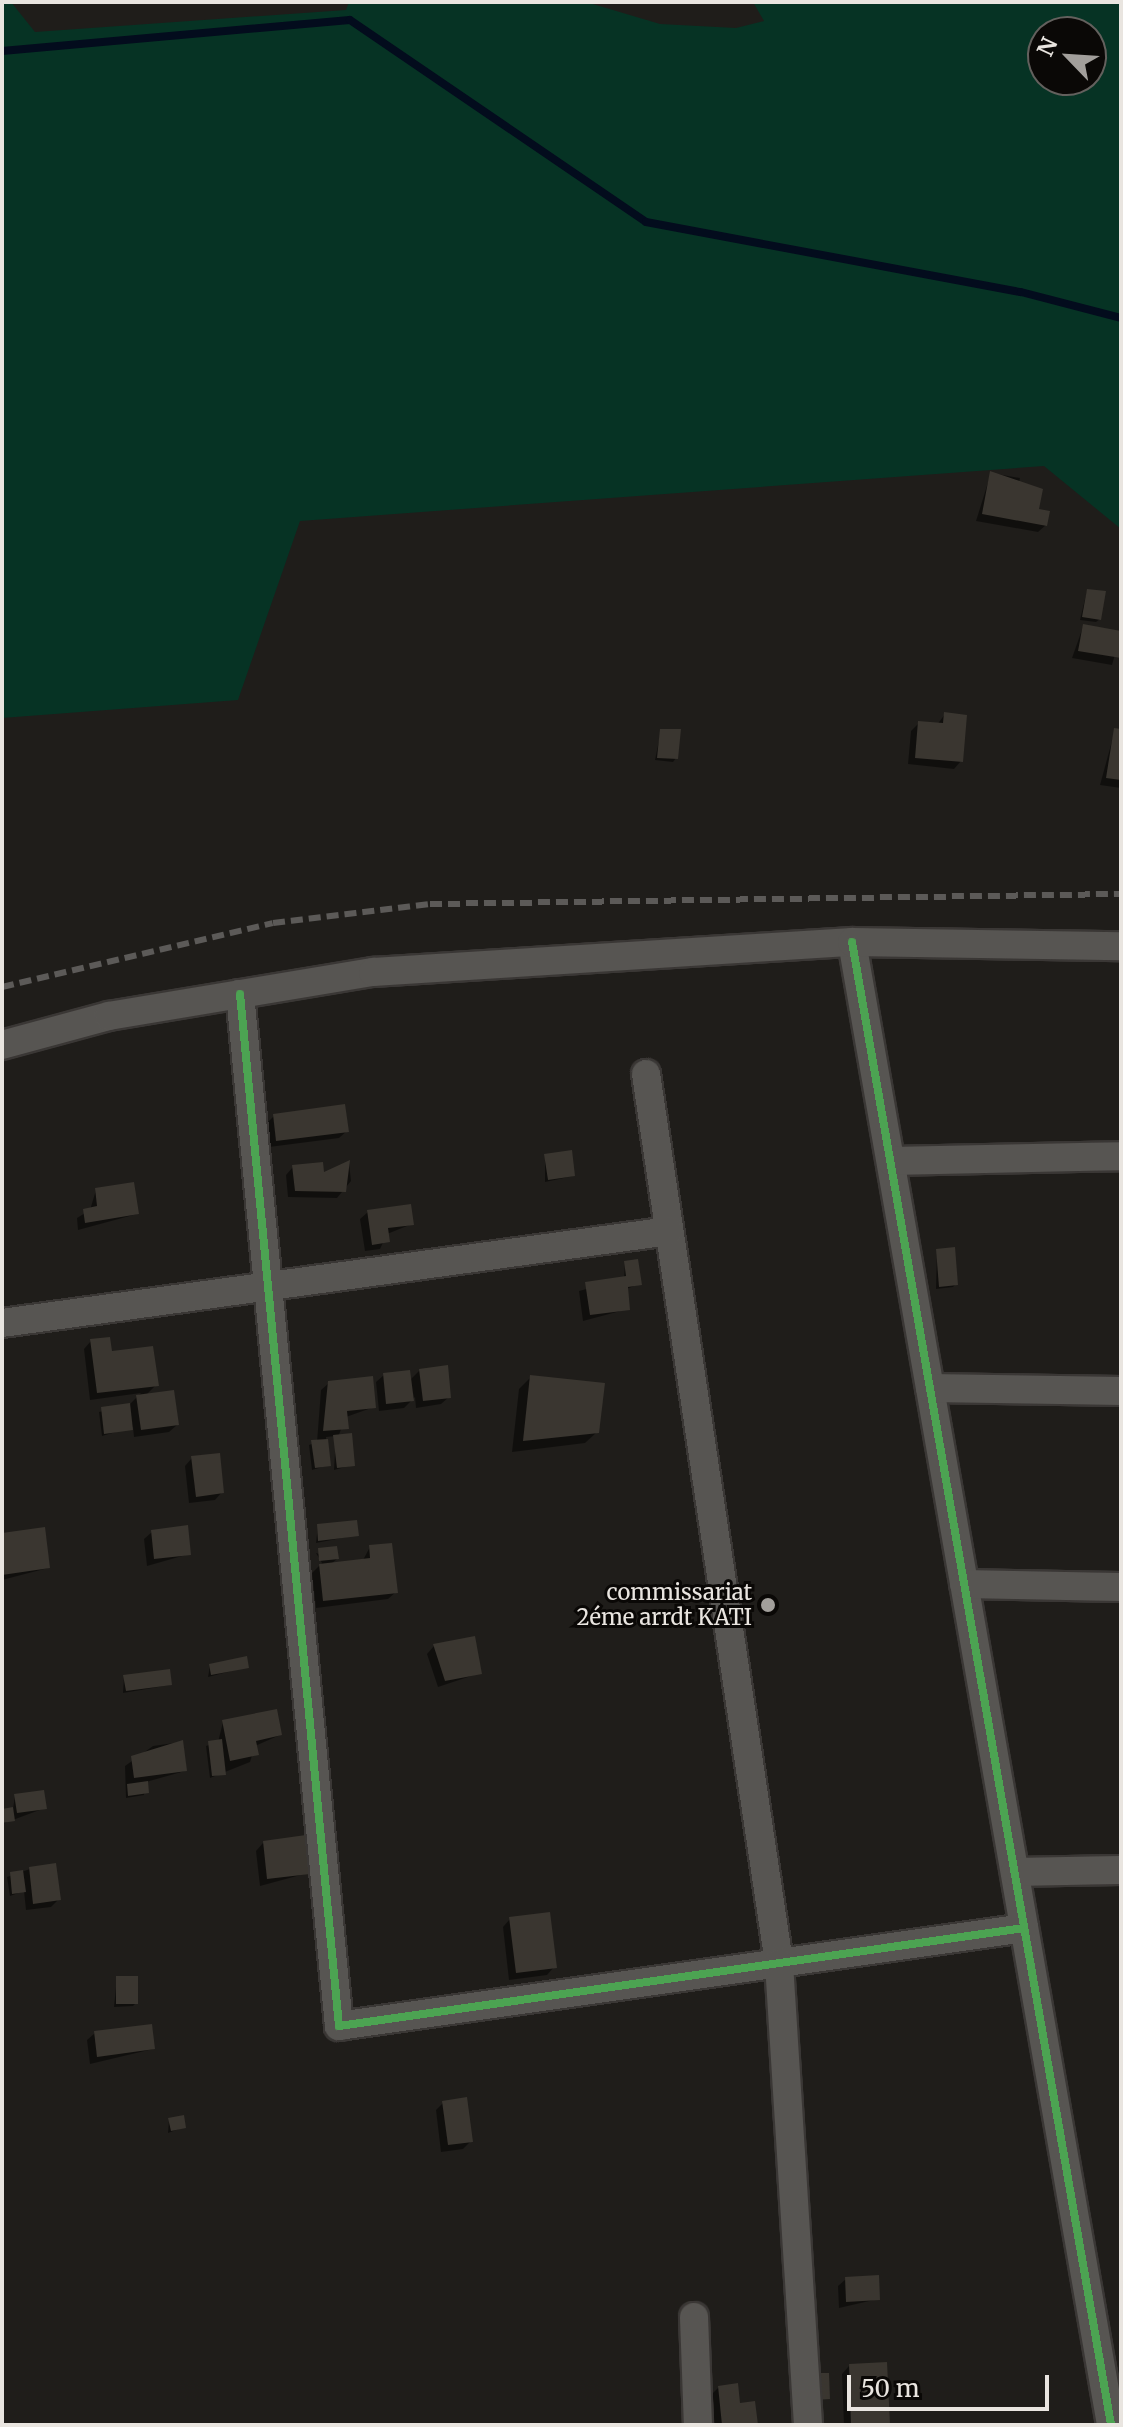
<!DOCTYPE html>
<meta charset="utf-8">
<style>
body{margin:0}
#map{position:relative;width:1123px;height:2427px;overflow:hidden;background:#1f1d1a;font-family:Merriweather,serif}
div>[style]{position:absolute}
.green>*{inset:0;background:#063324}
.shadow>*{inset:0;background:#0007}
.stream>*{height:8px;margin:-4px;padding:0 4px;transform-origin:4px;border-radius:4px;background:#030c1d}
.building>*{inset:0;background:#3a3630}
.roads{filter:drop-shadow(2px 0 #3a3735) drop-shadow(-2px 0 #3a3735) drop-shadow(0 2px #3a3735) drop-shadow(0 -2px #3a3735)}
.street>*{height:28px;margin:-14px;padding:0 14px;transform-origin:14px;border-radius:14px;background:#575552}
.rail>*{height:6px;margin-top:-3px;transform-origin:0;background:repeating-linear-gradient(90deg,#5c5a58 0 12px,transparent 0 18px)}
.cycleway>*{height:8px;margin:-4px;padding:0 4px;transform-origin:4px;border-radius:4px;background:#4ca352}
.dots>*{width:22px;height:22px;translate:-50% -50%;box-sizing:border-box;border:4px solid #0a0806;border-radius:50%}
span{translate:-50% -50%;white-space:nowrap;text-align:center;line-height:1.15;-webkit-text-stroke:6px #0a0806;paint-order:stroke}
.poi-label{font-size:22px;color:#e9e5e0}
.right{translate:-100% -50%;text-align:right}
.frame{position:absolute;inset:0;border:4px solid #e9e5e0;pointer-events:none}
.north{position:absolute;left:1027px;top:16px;width:80px;height:80px;box-sizing:border-box;background:#0a0806;border:2px solid #63605d;border-radius:50%;rotate:295deg;font-size:22px;font-weight:700;line-height:32px;text-align:center;color:#e9e5e0}
.north::after{content:'';display:block;margin:auto;width:28px;height:36px;background:#a29f9b;clip-path:polygon(50% 0,100% 100%,50% 72%,0 100%)}
.scale{position:absolute;left:847px;top:2375px;width:202px;height:36px;box-sizing:border-box;border:4px solid #e9e5e0;border-top:0;padding-left:10px;font-size:24px;line-height:28px;white-space:nowrap;color:#e9e5e0;-webkit-text-stroke:6px #0a0806;paint-order:stroke}
</style>
<div id="map">
<div class="green">
<div style="clip-path:polygon(evenodd,2px 2px,11px 2px,35px 32px,346px 10px,349px 2px,586px 2px,660px 24px,736px 28px,764px 21px,753px 2px,1121px 2px,1121px 529px,1044px 466px,300px 521px,238px 700px,2px 718px,2px 2px,1043px 32px,1091px 32px,1091px 80px,1043px 80px,1043px 32px)"></div>
</div>
<div class="shadow">
<div style="clip-path:polygon(991px 473px,1020px 478px,1018px 487px,1046px 525px,1038px 532px,976px 521px)"></div>
<div style="clip-path:polygon(1087px 591px,1100px 619px,1096px 622px,1080px 620px)"></div>
<div style="clip-path:polygon(1083px 627px,1121px 633px,1112px 665px,1072px 658px)"></div>
<div style="clip-path:polygon(945px 714px,961px 761px,954px 769px,908px 764px,911px 731px,919px 723px,937px 725px)"></div>
<div style="clip-path:polygon(1115px 730px,1121px 731px,1121px 788px,1100px 785px)"></div>
<div style="clip-path:polygon(661px 731px,676px 758px,673px 762px,655px 760px)"></div>
<div style="clip-path:polygon(274px 1116px,347px 1131px,339px 1138px,269px 1147px,266px 1124px)"></div>
<div style="clip-path:polygon(545px 1156px,573px 1176px,545px 1182px)"></div>
<div style="clip-path:polygon(349px 1163px,351px 1181px,337px 1198px,288px 1197px,286px 1175px,293px 1167px,323px 1175px)"></div>
<div style="clip-path:polygon(96px 1190px,137px 1214px,78px 1230px,77px 1218px,90px 1210px)"></div>
<div style="clip-path:polygon(368px 1212px,412px 1224px,387px 1234px,380px 1249px,365px 1251px,360px 1219px)"></div>
<div style="clip-path:polygon(937px 1251px,956px 1284px,953px 1287px,936px 1289px)"></div>
<div style="clip-path:polygon(625px 1263px,640px 1284px,626px 1289px,628px 1309px,583px 1321px,579px 1291px,624px 1279px)"></div>
<div style="clip-path:polygon(91px 1341px,156px 1385px,145px 1396px,177px 1425px,169px 1432px,134px 1437px,133px 1427px,102px 1436px,99px 1412px,129px 1405px,141px 1393px,90px 1400px,84px 1349px)"></div>
<div style="clip-path:polygon(420px 1370px,449px 1397px,441px 1404px,416px 1408px,415px 1397px,404px 1408px,379px 1411px,376px 1382px,384px 1375px,409px 1381px)"></div>
<div style="clip-path:polygon(531px 1377px,597px 1432px,585px 1443px,512px 1452px,519px 1389px)"></div>
<div style="clip-path:polygon(329px 1383px,374px 1407px,346px 1417px,338px 1437px,353px 1465px,334px 1470px,336px 1436px,326px 1437px,329px 1465px,312px 1470px,309px 1445px,317px 1442px,321px 1390px)"></div>
<div style="clip-path:polygon(192px 1458px,222px 1492px,215px 1500px,189px 1503px,185px 1466px)"></div>
<div style="clip-path:polygon(318px 1526px,357px 1535px,316px 1543px)"></div>
<div style="clip-path:polygon(152px 1532px,189px 1554px,147px 1566px,144px 1539px)"></div>
<div style="clip-path:polygon(2px 1535px,48px 1568px,2px 1580px)"></div>
<div style="clip-path:polygon(370px 1547px,396px 1592px,388px 1599px,316px 1608px,312px 1573px,322px 1563px,316px 1553px,337px 1559px,331px 1564px,363px 1560px)"></div>
<div style="clip-path:polygon(434px 1646px,480px 1673px,438px 1687px,427px 1654px)"></div>
<div style="clip-path:polygon(210px 1666px,247px 1667px,208px 1677px)"></div>
<div style="clip-path:polygon(124px 1677px,170px 1685px,123px 1693px)"></div>
<div style="clip-path:polygon(223px 1722px,280px 1735px,255px 1746px,250px 1762px,210px 1778px,206px 1746px,218px 1742px)"></div>
<div style="clip-path:polygon(181px 1742px,185px 1771px,146px 1782px,144px 1795px,126px 1798px,125px 1766px,153px 1746px)"></div>
<div style="clip-path:polygon(15px 1796px,45px 1808px,2px 1824px,2px 1811px,13px 1809px)"></div>
<div style="clip-path:polygon(263px 1843px,308px 1873px,260px 1886px,256px 1851px)"></div>
<div style="clip-path:polygon(30px 1869px,59px 1899px,51px 1907px,26px 1910px,24px 1891px,10px 1896px,7px 1877px)"></div>
<div style="clip-path:polygon(510px 1919px,554px 1967px,547px 1975px,509px 1980px,503px 1927px)"></div>
<div style="clip-path:polygon(117px 1978px,136px 2003px,133px 2006px,114px 2007px)"></div>
<div style="clip-path:polygon(95px 2033px,153px 2049px,90px 2064px,87px 2040px)"></div>
<div style="clip-path:polygon(443px 2103px,471px 2141px,463px 2149px,441px 2152px,436px 2110px)"></div>
<div style="clip-path:polygon(169px 2120px,184px 2127px,168px 2133px)"></div>
<div style="clip-path:polygon(846px 2279px,878px 2299px,839px 2308px,838px 2286px)"></div>
<div style="clip-path:polygon(849px 2366px,888px 2423px,886px 2425px,844px 2425px,842px 2374px)"></div>
<div style="clip-path:polygon(719px 2387px,739px 2405px,756px 2425px,715px 2425px,711px 2395px)"></div>
</div>
<div class="stream">
<div style="left:2px;top:51px;width:349px;rotate:-5.1deg"></div>
<div style="left:350px;top:20px;width:358px;rotate:34.3deg"></div>
<div style="left:646px;top:222px;width:381px;rotate:10.6deg"></div>
<div style="left:1021px;top:292px;width:103px;rotate:14.6deg"></div>
</div>
<div class="building">
<div style="clip-path:polygon(990px 471px,1043px 489px,1039px 509px,1050px 511px,1047px 526px,982px 514px)"></div>
<div style="clip-path:polygon(1087px 589px,1106px 591px,1101px 620px,1082px 617px)"></div>
<div style="clip-path:polygon(1083px 624px,1121px 631px,1121px 658px,1078px 651px)"></div>
<div style="clip-path:polygon(944px 712px,967px 715px,963px 762px,915px 758px,918px 721px,943px 723px)"></div>
<div style="clip-path:polygon(1114px 728px,1121px 729px,1121px 780px,1106px 778px)"></div>
<div style="clip-path:polygon(660px 729px,681px 729px,678px 759px,657px 758px)"></div>
<div style="clip-path:polygon(345px 1104px,349px 1132px,276px 1141px,273px 1114px)"></div>
<div style="clip-path:polygon(572px 1150px,575px 1176px,548px 1180px,544px 1154px)"></div>
<div style="clip-path:polygon(350px 1160px,346px 1192px,295px 1191px,292px 1165px,323px 1162px,324px 1172px)"></div>
<div style="clip-path:polygon(134px 1182px,139px 1214px,85px 1223px,83px 1209px,97px 1206px,95px 1188px)"></div>
<div style="clip-path:polygon(411px 1204px,414px 1225px,388px 1228px,390px 1242px,372px 1245px,367px 1210px)"></div>
<div style="clip-path:polygon(955px 1247px,958px 1285px,939px 1287px,936px 1249px)"></div>
<div style="clip-path:polygon(638px 1259px,642px 1285px,628px 1287px,630px 1310px,590px 1315px,585px 1282px,626px 1276px,624px 1261px)"></div>
<div style="clip-path:polygon(110px 1337px,112px 1351px,153px 1346px,159px 1386px,97px 1393px,90px 1339px)"></div>
<div style="clip-path:polygon(448px 1365px,451px 1398px,423px 1401px,419px 1369px)"></div>
<div style="clip-path:polygon(410px 1370px,414px 1401px,386px 1404px,383px 1373px)"></div>
<div style="clip-path:polygon(530px 1375px,605px 1383px,599px 1433px,523px 1441px)"></div>
<div style="clip-path:polygon(373px 1376px,376px 1408px,347px 1411px,349px 1429px,323px 1431px,328px 1381px)"></div>
<div style="clip-path:polygon(174px 1390px,179px 1425px,141px 1430px,136px 1395px)"></div>
<div style="clip-path:polygon(130px 1403px,133px 1430px,104px 1434px,101px 1407px)"></div>
<div style="clip-path:polygon(352px 1433px,355px 1466px,337px 1468px,333px 1435px)"></div>
<div style="clip-path:polygon(328px 1439px,331px 1466px,315px 1468px,311px 1440px)"></div>
<div style="clip-path:polygon(220px 1453px,224px 1493px,196px 1497px,191px 1456px)"></div>
<div style="clip-path:polygon(357px 1520px,359px 1536px,318px 1541px,317px 1524px)"></div>
<div style="clip-path:polygon(188px 1525px,191px 1555px,154px 1559px,151px 1530px)"></div>
<div style="clip-path:polygon(45px 1527px,50px 1568px,2px 1575px,2px 1533px)"></div>
<div style="clip-path:polygon(392px 1543px,398px 1593px,323px 1601px,319px 1564px,370px 1558px,369px 1545px)"></div>
<div style="clip-path:polygon(337px 1546px,339px 1559px,319px 1561px,318px 1548px)"></div>
<div style="clip-path:polygon(475px 1636px,482px 1674px,445px 1681px,433px 1644px)"></div>
<div style="clip-path:polygon(247px 1656px,249px 1668px,211px 1675px,209px 1664px)"></div>
<div style="clip-path:polygon(170px 1669px,172px 1685px,126px 1691px,123px 1675px)"></div>
<div style="clip-path:polygon(277px 1709px,282px 1735px,256px 1741px,259px 1755px,230px 1761px,222px 1720px)"></div>
<div style="clip-path:polygon(222px 1739px,226px 1775px,212px 1776px,208px 1741px)"></div>
<div style="clip-path:polygon(183px 1740px,187px 1771px,134px 1778px,131px 1756px)"></div>
<div style="clip-path:polygon(148px 1781px,149px 1793px,128px 1796px,127px 1784px)"></div>
<div style="clip-path:polygon(44px 1790px,47px 1809px,17px 1813px,14px 1794px)"></div>
<div style="clip-path:polygon(13px 1807px,15px 1821px,2px 1823px,2px 1809px)"></div>
<div style="clip-path:polygon(306px 1835px,310px 1874px,267px 1879px,263px 1841px)"></div>
<div style="clip-path:polygon(56px 1863px,61px 1900px,33px 1904px,29px 1867px)"></div>
<div style="clip-path:polygon(23px 1870px,26px 1892px,12px 1894px,10px 1872px)"></div>
<div style="clip-path:polygon(550px 1912px,557px 1968px,516px 1973px,509px 1917px)"></div>
<div style="clip-path:polygon(116px 1976px,138px 1976px,138px 2004px,116px 2004px)"></div>
<div style="clip-path:polygon(152px 2024px,155px 2049px,97px 2057px,94px 2031px)"></div>
<div style="clip-path:polygon(467px 2097px,473px 2142px,448px 2145px,442px 2101px)"></div>
<div style="clip-path:polygon(184px 2115px,186px 2128px,171px 2131px,168px 2118px)"></div>
<div style="clip-path:polygon(879px 2275px,880px 2300px,846px 2302px,845px 2277px)"></div>
<div style="clip-path:polygon(887px 2362px,890px 2424px,851px 2425px,849px 2364px)"></div>
<div style="clip-path:polygon(813px 2373px,829px 2373px,830px 2399px,814px 2400px)"></div>
<div style="clip-path:polygon(738px 2383px,740px 2403px,755px 2401px,758px 2425px,722px 2425px,718px 2386px)"></div>
</div>
<div class="roads">
<div class="street">
<div style="left:852px;top:942px;width:1505px;rotate:80.09deg"></div>
<div style="left:240px;top:994px;width:1037px;rotate:84.52deg"></div>
<div style="left:339px;top:2026px;width:692px;rotate:-8.14deg"></div>
<div style="left:2px;top:1045px;width:111px;rotate:-15.2deg"></div>
<div style="left:109px;top:1016px;width:268px;rotate:-9.5deg"></div>
<div style="left:373px;top:972px;width:480px;rotate:-3.6deg"></div>
<div style="left:852px;top:942px;width:269px;rotate:0.9deg"></div>
<div style="left:646px;top:1074px;width:899px;rotate:81.49deg"></div>
<div style="left:779px;top:1963px;width:463px;rotate:86.4deg"></div>
<div style="left:891px;top:1161px;width:230px;rotate:-1.2deg"></div>
<div style="left:2px;top:1323px;width:673px;rotate:-7.85deg"></div>
<div style="left:930px;top:1388px;width:191px;rotate:0.9deg"></div>
<div style="left:964px;top:1584px;width:157px;rotate:1.1deg"></div>
<div style="left:1015px;top:1872px;width:106px;rotate:-1.1deg"></div>
<div style="left:694px;top:2317px;width:108px;rotate:87.9deg"></div>
</div>
</div>
<div class="rail">
<div style="left:2px;top:987px;width:278px;rotate:-13.3deg"></div>
<div style="left:273px;top:923px;width:158px;rotate:-6.9deg"></div>
<div style="left:430px;top:904px;width:691px;rotate:-0.83deg"></div>
</div>
<div class="cycleway">
<div style="left:852px;top:942px;width:1505px;rotate:80.09deg"></div>
<div style="left:240px;top:994px;width:1037px;rotate:84.52deg"></div>
<div style="left:339px;top:2026px;width:692px;rotate:-8.14deg"></div>
</div>
<div class="dots">
<div style="left:768px;top:1605px;background:#a29f9b"></div>
</div>
<div class="poi-label">
<span class="right" style="left:752px;top:1605px">commissariat<br>2éme arrdt KATI</span>
</div>
<div class="frame"></div>
<div class="north">N</div>
<div class="scale">50 m</div>
</div>
